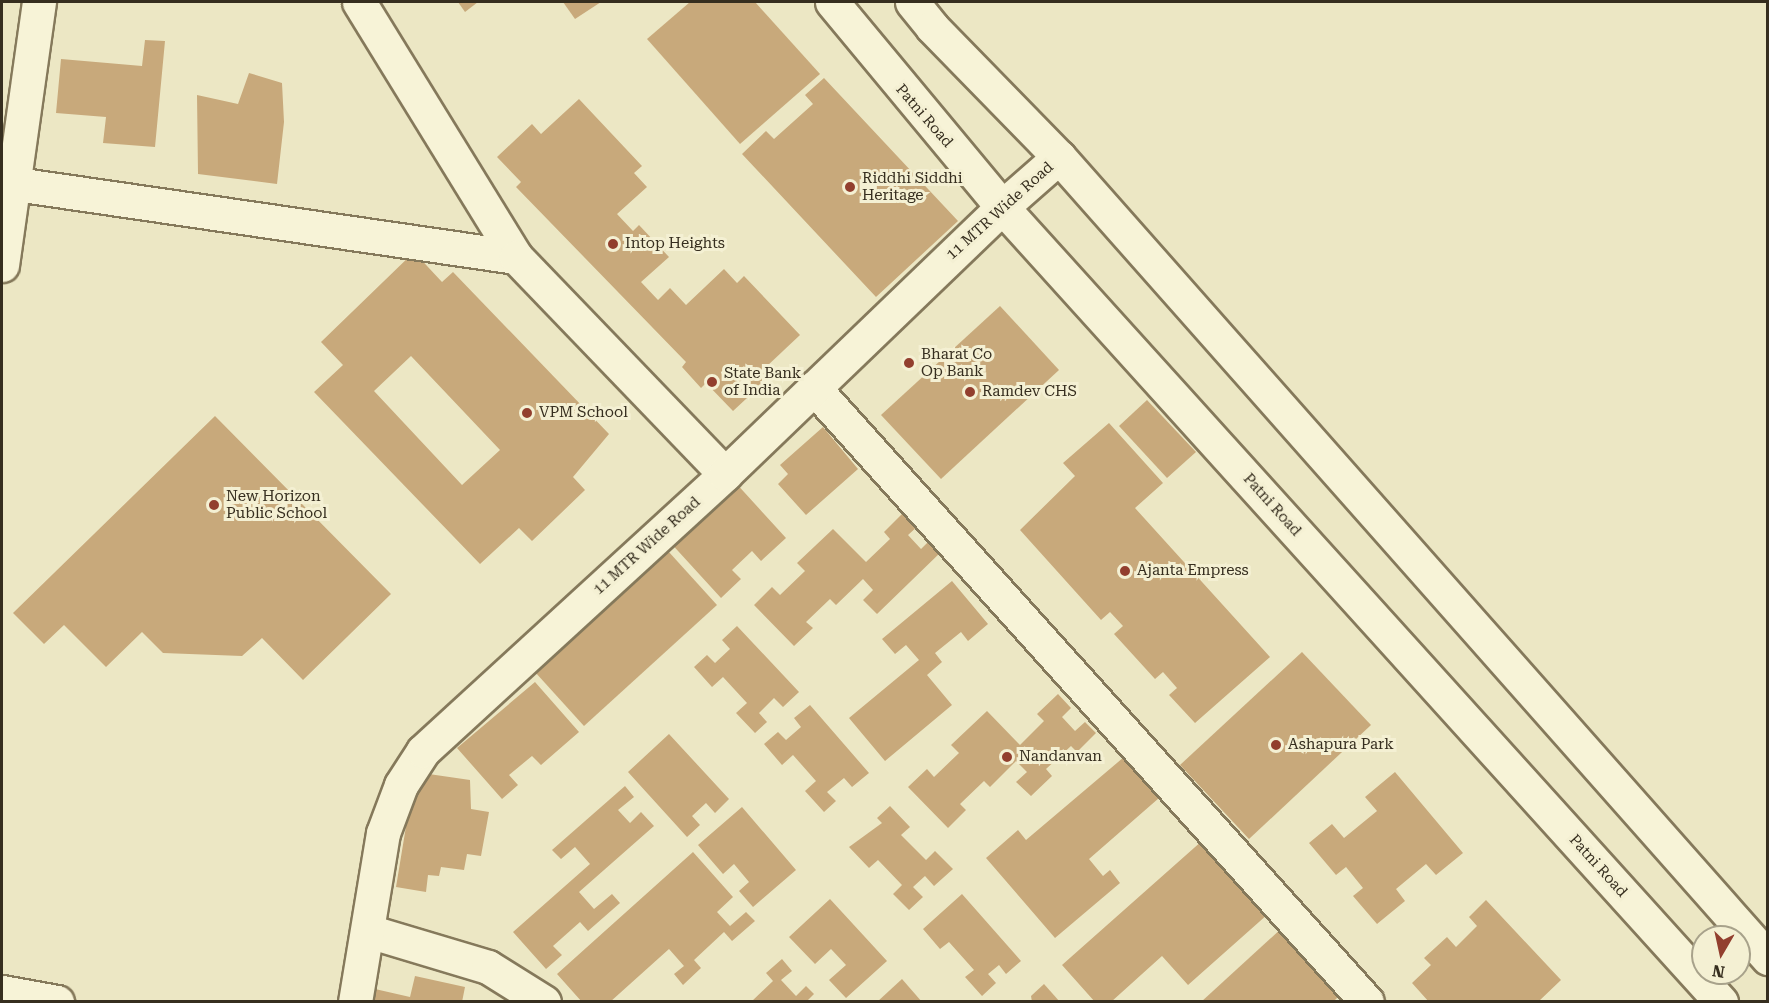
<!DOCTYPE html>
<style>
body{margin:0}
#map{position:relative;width:1769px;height:1003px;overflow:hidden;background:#ece7c4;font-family:"Roboto Serif",serif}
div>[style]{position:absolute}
.building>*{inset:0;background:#c8a97b}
.roads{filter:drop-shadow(2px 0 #85795b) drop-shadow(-2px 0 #85795b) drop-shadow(0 2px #85795b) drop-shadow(0 -2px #85795b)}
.minor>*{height:33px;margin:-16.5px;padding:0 16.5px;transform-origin:16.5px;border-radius:16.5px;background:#f7f3d7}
.secondary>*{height:33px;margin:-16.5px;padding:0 16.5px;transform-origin:16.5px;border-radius:16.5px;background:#f7f3d7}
.dots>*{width:16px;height:16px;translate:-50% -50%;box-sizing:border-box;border:3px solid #f4f0d3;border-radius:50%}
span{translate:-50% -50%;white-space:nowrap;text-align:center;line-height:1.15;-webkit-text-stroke:6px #f4f0d3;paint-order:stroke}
.street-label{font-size:15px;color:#362e1f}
.poi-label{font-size:15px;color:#362e1f}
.left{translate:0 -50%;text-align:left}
.frame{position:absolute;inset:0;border:3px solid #362e1f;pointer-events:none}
.north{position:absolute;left:1691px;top:925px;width:60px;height:60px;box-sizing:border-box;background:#f4f0d3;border:2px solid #a8a28b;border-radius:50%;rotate:189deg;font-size:16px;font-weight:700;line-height:24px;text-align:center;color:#362e1f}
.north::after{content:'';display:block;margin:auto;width:21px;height:27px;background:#923f2e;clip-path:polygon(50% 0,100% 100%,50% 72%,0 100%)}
</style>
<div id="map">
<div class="building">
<div style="clip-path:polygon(458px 2px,478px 2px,465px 12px)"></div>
<div style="clip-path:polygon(563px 2px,601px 2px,575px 19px)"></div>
<div style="clip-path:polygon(690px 2px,755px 2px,820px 74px,740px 144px,647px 39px)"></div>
<div style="clip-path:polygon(145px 40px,165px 41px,155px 147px,103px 143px,106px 117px,56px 113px,61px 59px,142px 66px)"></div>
<div style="clip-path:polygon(249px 73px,282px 83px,284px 122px,277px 184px,198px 174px,197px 95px,238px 104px)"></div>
<div style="clip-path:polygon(824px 78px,958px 221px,876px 297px,742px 154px,766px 131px,774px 139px,813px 104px,805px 95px)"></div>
<div style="clip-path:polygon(579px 99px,642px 166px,634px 173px,647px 187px,617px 214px,633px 231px,639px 225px,669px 257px,641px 282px,658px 300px,670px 288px,686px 305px,724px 269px,737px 283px,744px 276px,800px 335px,766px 367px,773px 374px,733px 411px,706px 383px,701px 388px,682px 367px,686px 362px,516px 187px,521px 182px,497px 157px,532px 124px,541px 134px)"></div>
<div style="clip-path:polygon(evenodd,414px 252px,442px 282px,453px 272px,609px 434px,573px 477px,585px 490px,532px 541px,519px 528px,480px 564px,314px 392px,343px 365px,321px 342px,414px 252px,411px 356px,500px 450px,462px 485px,374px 391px,411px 356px)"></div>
<div style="clip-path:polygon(1000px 306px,1059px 370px,941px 479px,881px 415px)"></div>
<div style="clip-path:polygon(1147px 400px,1196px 452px,1167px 478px,1119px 426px)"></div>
<div style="clip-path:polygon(215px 416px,391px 594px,303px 680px,262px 638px,242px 656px,163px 653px,142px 632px,106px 667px,64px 625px,44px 644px,13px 613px)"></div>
<div style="clip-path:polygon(1109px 423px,1163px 483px,1135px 508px,1270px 657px,1195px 723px,1169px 695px,1177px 688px,1163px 672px,1155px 679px,1114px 634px,1123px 626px,1110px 612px,1101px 620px,1020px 530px,1075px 476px,1063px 463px)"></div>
<div style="clip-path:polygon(823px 427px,858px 469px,806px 515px,778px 484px,788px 474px,780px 465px)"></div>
<div style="clip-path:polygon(734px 481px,786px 538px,761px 561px,752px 551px,732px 570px,741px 579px,721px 598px,668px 540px)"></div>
<div style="clip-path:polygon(904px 512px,918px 526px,908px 535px,921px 549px,931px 539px,942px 551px,877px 614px,863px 600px,873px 590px,863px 579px,836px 605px,830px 599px,806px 622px,813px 628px,794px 646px,754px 605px,772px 587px,780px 595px,805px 571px,797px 563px,833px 529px,866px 562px,890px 539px,884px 532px)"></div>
<div style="clip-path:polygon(668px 551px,717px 605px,584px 726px,535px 672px)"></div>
<div style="clip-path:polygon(952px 581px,988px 624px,968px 641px,961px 632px,935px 653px,942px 662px,927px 675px,952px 705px,885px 761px,849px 718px,919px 660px,906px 645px,895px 654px,882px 639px)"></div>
<div style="clip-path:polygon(737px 626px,799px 692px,783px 707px,774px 698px,759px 713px,767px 722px,755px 733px,736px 713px,747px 703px,723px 677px,712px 687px,694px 667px,707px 655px,715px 663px,730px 649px,722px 640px)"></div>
<div style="clip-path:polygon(1302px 652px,1371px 725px,1249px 839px,1180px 765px)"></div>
<div style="clip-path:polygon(535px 682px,579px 732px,541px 765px,532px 756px,509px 775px,518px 785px,502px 799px,457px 748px)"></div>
<div style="clip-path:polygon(1058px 694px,1071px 708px,1062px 717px,1075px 731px,1085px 722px,1096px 733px,1077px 752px,1071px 746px,1046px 769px,1052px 776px,1031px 796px,1016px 782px,1027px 772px,1016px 761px,990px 787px,984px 781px,960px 804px,966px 810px,948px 828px,908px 787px,927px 769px,934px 777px,959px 753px,951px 745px,987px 711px,1020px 745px,1044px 721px,1037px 714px)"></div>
<div style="clip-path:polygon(810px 705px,869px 773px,852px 787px,844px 778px,827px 792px,836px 801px,824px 812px,805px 791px,816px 781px,793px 755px,782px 765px,764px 744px,778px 732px,786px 740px,801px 727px,794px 718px)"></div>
<div style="clip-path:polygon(669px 734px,729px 799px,715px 813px,706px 803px,692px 816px,700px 825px,687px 837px,628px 772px)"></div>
<div style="clip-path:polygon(1124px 757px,1159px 798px,1089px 859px,1103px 876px,1110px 870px,1120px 883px,1055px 938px,986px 858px,1018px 830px,1026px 840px)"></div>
<div style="clip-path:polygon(415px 772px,470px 780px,471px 809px,489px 812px,481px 856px,467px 854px,464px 870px,441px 867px,439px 876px,428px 875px,426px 892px,396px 887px)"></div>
<div style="clip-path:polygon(1395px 772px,1463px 853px,1436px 875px,1426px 864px,1396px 889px,1405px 901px,1377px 924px,1353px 896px,1363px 888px,1346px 867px,1336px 875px,1309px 843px,1332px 824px,1344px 838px,1377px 811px,1365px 797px)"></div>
<div style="clip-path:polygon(625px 786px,634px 797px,618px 810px,630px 823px,641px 812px,654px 826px,579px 892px,594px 909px,612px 894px,620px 903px,588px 931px,580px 922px,553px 946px,562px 955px,546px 969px,513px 932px,590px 864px,575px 847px,561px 859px,552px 850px)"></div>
<div style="clip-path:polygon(890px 806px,910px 827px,901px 835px,926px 860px,935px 851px,953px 869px,934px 886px,925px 876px,913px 887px,923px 897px,909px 910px,893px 894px,902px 885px,878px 860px,869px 868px,849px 847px,882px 823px,877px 818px)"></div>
<div style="clip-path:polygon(742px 807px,796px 870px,753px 907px,739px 891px,749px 882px,734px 864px,723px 874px,698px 845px)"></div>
<div style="clip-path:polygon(1203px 840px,1268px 914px,1188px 985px,1162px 956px,1111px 1002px,1095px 1002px,1062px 965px)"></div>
<div style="clip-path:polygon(693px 852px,733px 897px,717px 912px,730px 926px,746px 912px,755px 921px,732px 941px,724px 932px,694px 960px,701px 968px,683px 985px,674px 974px,684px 966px,669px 949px,610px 1002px,582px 1002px,557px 974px)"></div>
<div style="clip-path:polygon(962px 894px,1021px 961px,1006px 974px,999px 965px,988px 974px,996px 983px,982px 996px,965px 977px,974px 970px,949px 942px,940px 949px,923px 929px)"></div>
<div style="clip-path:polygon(830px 899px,887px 961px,846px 998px,829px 980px,846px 965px,831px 949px,815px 964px,789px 937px)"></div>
<div style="clip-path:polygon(1486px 900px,1561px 980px,1538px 1002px,1429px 1002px,1412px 983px,1431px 965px,1424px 958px,1447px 937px,1456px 947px,1477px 926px,1469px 917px)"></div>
<div style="clip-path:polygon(1283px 927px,1344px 991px,1333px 1002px,1201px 1002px)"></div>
<div style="clip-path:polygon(782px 959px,792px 971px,781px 980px,796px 996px,806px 986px,814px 994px,806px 1002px,751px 1002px,773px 981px,766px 973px)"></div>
<div style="clip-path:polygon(415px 976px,465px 987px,462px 1002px,372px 1002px,375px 989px,410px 997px)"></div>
<div style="clip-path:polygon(902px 979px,922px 1002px,877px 1002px)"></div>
<div style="clip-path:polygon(1044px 984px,1060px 1002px,1032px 1002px,1031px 996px)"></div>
</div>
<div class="roads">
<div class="minor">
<div style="left:359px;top:2px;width:299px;rotate:58.4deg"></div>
<div style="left:2px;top:182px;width:519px;rotate:8.3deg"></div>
<div style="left:516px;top:257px;width:301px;rotate:46.1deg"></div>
<div style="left:2px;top:265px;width:266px;rotate:-82deg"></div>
<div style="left:814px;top:388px;width:826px;rotate:47.99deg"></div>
<div style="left:368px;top:931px;width:125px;rotate:16.7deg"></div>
<div style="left:488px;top:967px;width:66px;rotate:32deg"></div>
<div style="left:2px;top:992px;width:56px;rotate:10.3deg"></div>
<div style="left:355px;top:1002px;width:171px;rotate:-80.6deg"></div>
<div style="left:383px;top:833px;width:51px;rotate:-69.4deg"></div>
<div style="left:401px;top:785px;width:40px;rotate:-57.1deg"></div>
<div style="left:423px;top:751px;width:410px;rotate:-42.5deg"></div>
<div style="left:725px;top:474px;width:385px;rotate:-43.9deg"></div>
<div style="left:1002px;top:207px;width:76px;rotate:-41.3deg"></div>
</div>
<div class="secondary">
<div style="left:832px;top:2px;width:266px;rotate:50.3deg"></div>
<div style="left:1002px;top:207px;width:1072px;rotate:47.87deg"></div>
<div style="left:912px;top:2px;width:32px;rotate:51deg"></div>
<div style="left:932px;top:27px;width:182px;rotate:45.7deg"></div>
<div style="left:1059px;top:157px;width:1070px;rotate:48.49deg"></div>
</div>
</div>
<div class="dots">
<div style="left:850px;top:187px;background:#923f2e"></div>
<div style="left:613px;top:244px;background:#923f2e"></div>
<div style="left:909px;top:363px;background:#923f2e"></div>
<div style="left:712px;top:382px;background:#923f2e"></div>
<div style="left:970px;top:392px;background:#923f2e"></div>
<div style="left:527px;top:413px;background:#923f2e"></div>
<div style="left:214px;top:505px;background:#923f2e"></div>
<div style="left:1125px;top:571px;background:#923f2e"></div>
<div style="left:1276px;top:745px;background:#923f2e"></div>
<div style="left:1007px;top:757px;background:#923f2e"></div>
</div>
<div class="street-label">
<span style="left:924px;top:116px;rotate:49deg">Patni Road</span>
<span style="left:1000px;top:211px;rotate:-42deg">11 MTR Wide Road</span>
<span style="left:1272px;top:505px;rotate:48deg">Patni Road</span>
<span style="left:647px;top:546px;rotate:-42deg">11 MTR Wide Road</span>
<span style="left:1598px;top:866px;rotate:48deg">Patni Road</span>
</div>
<div class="poi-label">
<span class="left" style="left:862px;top:187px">Riddhi Siddhi<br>Heritage</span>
<span class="left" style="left:625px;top:244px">Intop Heights</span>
<span class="left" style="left:921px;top:363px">Bharat Co<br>Op Bank</span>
<span class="left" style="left:724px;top:382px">State Bank<br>of India</span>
<span class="left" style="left:982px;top:392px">Ramdev CHS</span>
<span class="left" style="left:539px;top:413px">VPM School</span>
<span class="left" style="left:226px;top:505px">New Horizon<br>Public School</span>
<span class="left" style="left:1137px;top:571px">Ajanta Empress</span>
<span class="left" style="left:1288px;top:745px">Ashapura Park</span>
<span class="left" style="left:1019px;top:757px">Nandanvan</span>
</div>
<div class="frame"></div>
<div class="north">N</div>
</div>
